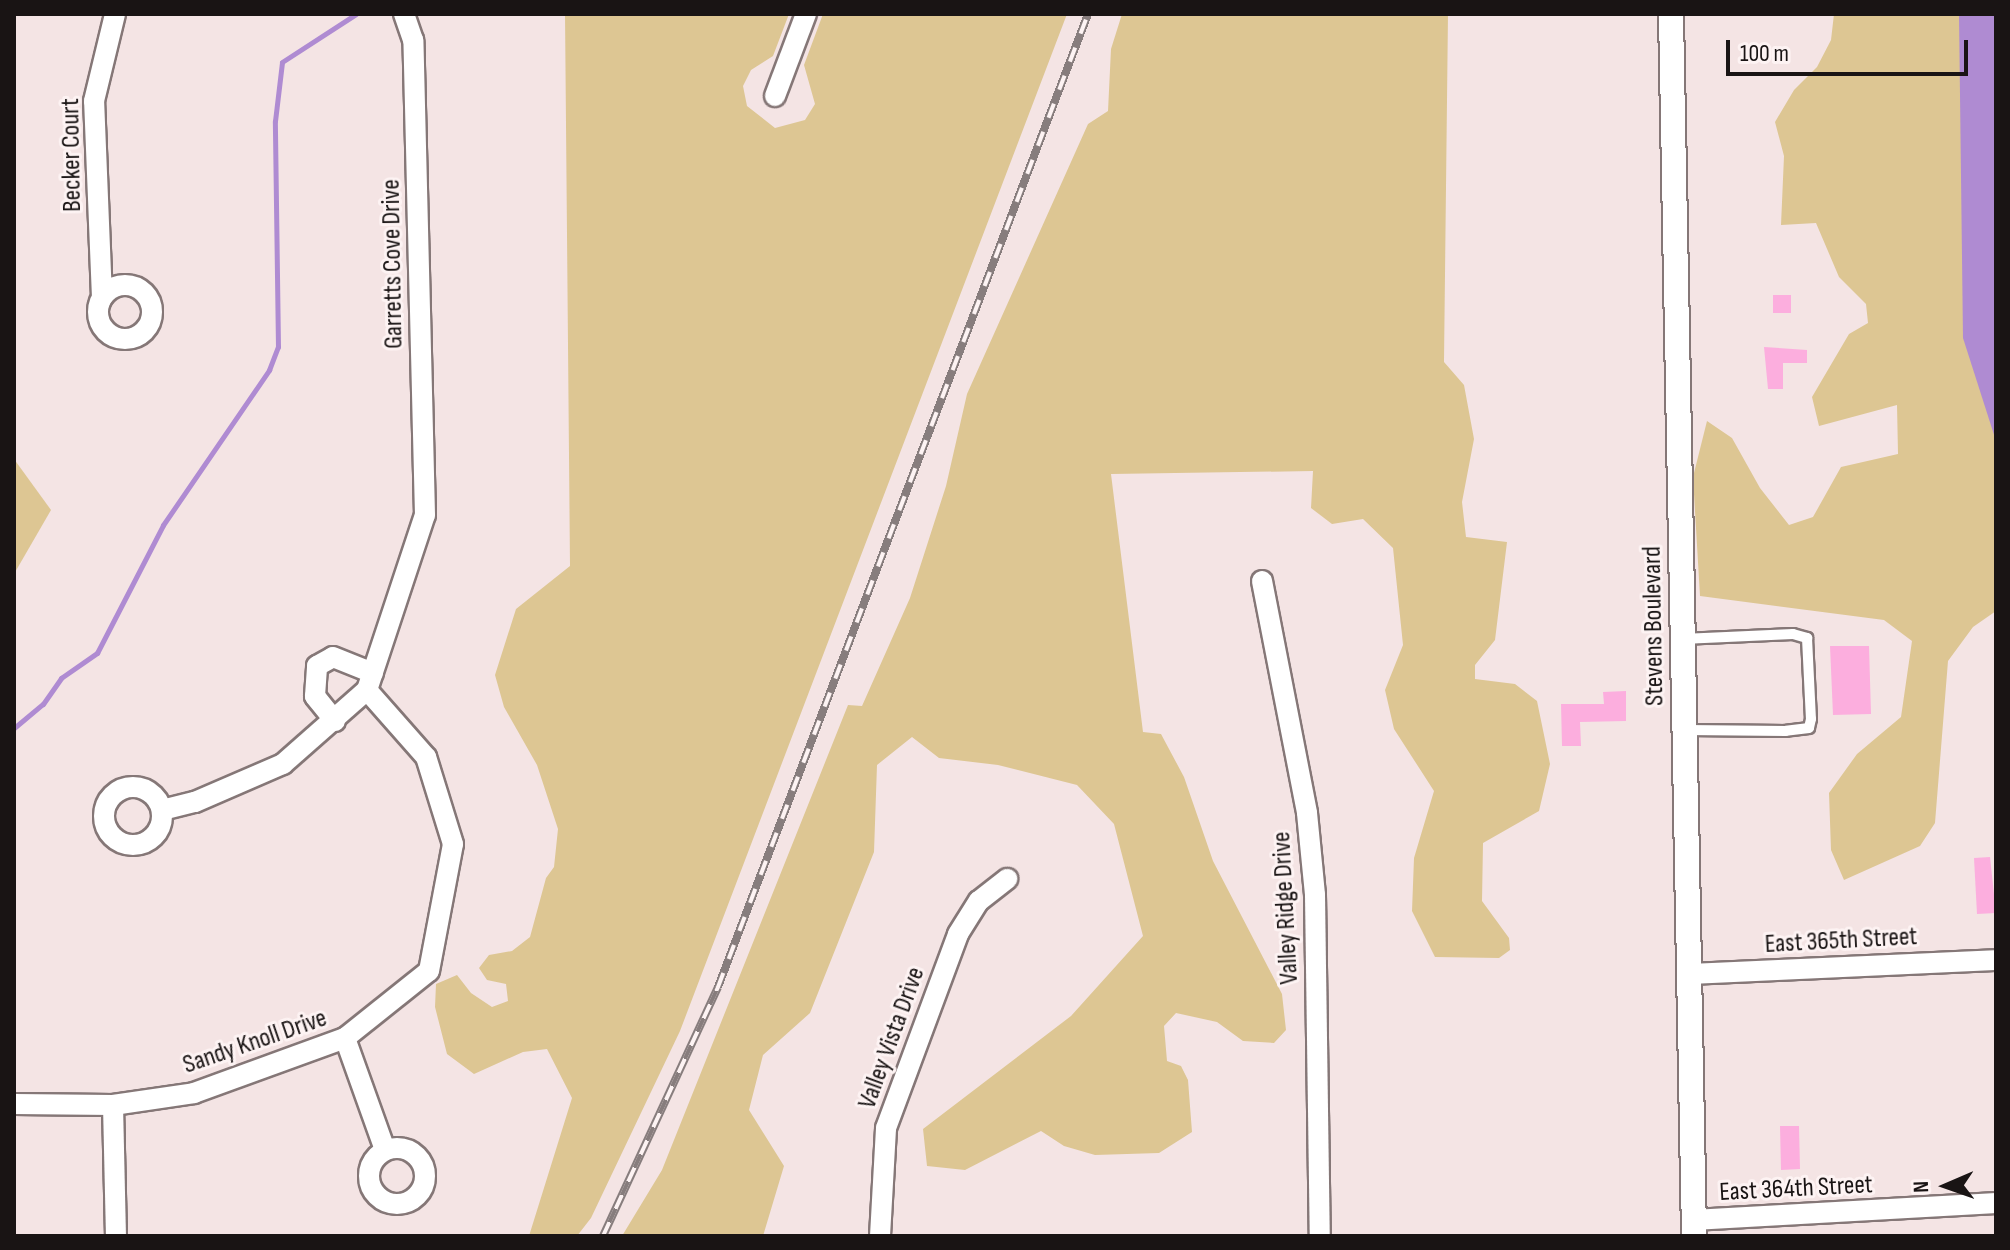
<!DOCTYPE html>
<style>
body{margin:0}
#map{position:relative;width:2010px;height:1250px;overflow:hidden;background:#f4e4e4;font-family:"Sofia Sans Condensed",sans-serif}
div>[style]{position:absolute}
.green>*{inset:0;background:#ddc693}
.water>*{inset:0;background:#af8bd2}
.stream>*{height:5px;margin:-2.5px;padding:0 2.5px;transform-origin:2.5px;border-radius:2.5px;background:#af8bd2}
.building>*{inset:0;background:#fcaede}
.roads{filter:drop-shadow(2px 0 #857777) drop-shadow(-2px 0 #857777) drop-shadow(0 2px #857777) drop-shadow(0 -2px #857777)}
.service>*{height:10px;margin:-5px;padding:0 5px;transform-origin:5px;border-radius:5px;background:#fff}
.minor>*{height:20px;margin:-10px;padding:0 10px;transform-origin:10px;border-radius:10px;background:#fff}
.minor>.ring{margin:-10px;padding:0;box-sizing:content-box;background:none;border:20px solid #fff;border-radius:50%}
.tertiary>*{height:24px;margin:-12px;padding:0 12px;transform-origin:12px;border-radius:12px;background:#fff}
.rail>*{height:8px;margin-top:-4px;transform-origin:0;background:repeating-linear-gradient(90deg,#fdf3f3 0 15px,#877d7d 0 30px);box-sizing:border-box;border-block:2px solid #877d7d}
span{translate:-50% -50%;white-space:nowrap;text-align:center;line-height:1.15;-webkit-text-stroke:6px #fdf3f3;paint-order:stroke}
.street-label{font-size:26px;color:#191414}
.frame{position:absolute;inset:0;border:16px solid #191414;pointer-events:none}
.north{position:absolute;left:1906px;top:1146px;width:80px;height:80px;-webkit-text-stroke:6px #fdf3f3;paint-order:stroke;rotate:268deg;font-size:22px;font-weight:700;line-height:32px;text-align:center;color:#191414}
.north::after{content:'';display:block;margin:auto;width:28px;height:36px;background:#191414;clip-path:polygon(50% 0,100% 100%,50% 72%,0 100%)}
.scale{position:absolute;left:1726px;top:40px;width:242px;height:36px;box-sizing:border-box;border:4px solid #191414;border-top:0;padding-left:10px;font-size:24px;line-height:28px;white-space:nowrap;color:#191414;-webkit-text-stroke:6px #fdf3f3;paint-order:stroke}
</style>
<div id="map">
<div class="green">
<div style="clip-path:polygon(565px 14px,789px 14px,773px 56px,751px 70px,743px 86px,747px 106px,775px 128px,805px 120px,815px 104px,804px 65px,823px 14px,1067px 14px,680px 1031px,591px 1218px,577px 1236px,529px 1236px,572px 1098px,547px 1049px,523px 1052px,474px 1074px,447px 1054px,435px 1007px,436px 984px,457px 975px,471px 993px,492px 1007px,508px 1001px,506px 984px,487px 980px,479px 968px,489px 955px,512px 951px,530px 937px,546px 878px,554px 867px,558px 829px,537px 765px,504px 707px,495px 675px,516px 609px,570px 566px)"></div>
<div style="clip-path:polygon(1122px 14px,1448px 14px,1444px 362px,1464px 385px,1474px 439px,1462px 502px,1466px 537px,1507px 542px,1495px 640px,1475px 665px,1475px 679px,1515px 684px,1537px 701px,1550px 764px,1539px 811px,1483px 843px,1482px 901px,1509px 938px,1510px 950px,1499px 958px,1435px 957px,1412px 911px,1414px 858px,1434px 791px,1394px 729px,1385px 690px,1403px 645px,1393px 548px,1363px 519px,1332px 524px,1311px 508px,1313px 471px,1111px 474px,1143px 732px,1161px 734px,1184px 777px,1213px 861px,1282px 994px,1286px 1030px,1274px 1043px,1243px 1041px,1217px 1022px,1176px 1013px,1164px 1026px,1167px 1061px,1181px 1066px,1188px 1080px,1192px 1132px,1159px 1153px,1095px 1155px,1064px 1146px,1041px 1131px,965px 1170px,927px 1166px,923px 1129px,1071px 1016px,1143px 936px,1114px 824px,1077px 785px,998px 765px,939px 758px,912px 737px,877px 765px,874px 852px,810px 1013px,763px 1055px,749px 1110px,784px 1166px,763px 1236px,622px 1236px,662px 1170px,848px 705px,862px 706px,910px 598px,946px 486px,967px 394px,1088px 124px,1108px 111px,1111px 49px)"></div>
<div style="clip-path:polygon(1834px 14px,1996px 14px,1996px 611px,1973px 627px,1948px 661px,1935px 823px,1920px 846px,1844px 880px,1831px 850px,1829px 793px,1857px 754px,1901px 717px,1912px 641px,1884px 620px,1700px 596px,1693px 477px,1707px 421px,1732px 438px,1760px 488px,1789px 525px,1813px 517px,1841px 467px,1898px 454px,1897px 405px,1819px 426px,1812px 397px,1849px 334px,1868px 323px,1866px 304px,1839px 277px,1816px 223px,1781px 225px,1784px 156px,1775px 122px,1794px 90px,1817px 67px,1831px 40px)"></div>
<div style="clip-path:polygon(14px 459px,51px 510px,14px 574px)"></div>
</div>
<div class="water">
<div style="clip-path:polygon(1959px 14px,1996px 14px,1996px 441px,1963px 338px)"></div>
</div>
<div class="stream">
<div style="left:14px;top:728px;width:38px;rotate:-40deg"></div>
<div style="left:43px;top:704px;width:32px;rotate:-55deg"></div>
<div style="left:61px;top:678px;width:44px;rotate:-34.8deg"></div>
<div style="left:97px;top:653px;width:144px;rotate:-62.7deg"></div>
<div style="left:163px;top:525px;width:188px;rotate:-55.6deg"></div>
<div style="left:269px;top:370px;width:25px;rotate:-69deg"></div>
<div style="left:278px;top:347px;width:226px;rotate:-90.8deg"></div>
<div style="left:275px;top:121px;width:59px;rotate:-83.2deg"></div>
<div style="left:282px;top:62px;width:88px;rotate:-33deg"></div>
</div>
<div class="building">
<div style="clip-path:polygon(1773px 295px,1791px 295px,1791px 313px,1773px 313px)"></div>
<div style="clip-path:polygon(1764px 347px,1807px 350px,1807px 363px,1783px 363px,1783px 389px,1768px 389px)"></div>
<div style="clip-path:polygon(1830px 646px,1869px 646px,1871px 714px,1833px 715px)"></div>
<div style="clip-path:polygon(1626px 691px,1626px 721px,1580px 722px,1581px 746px,1562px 746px,1561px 704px,1604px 704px,1603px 692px)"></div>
<div style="clip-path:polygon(1990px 857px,1996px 913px,1977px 914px,1974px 858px)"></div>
<div style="clip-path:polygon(1780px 1126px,1799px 1126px,1800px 1169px,1781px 1170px)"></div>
</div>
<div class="roads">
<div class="service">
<div style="left:1682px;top:639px;width:111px;rotate:-2.6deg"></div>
<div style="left:1793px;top:634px;width:15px;rotate:16deg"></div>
<div style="left:1807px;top:638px;width:81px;rotate:87.2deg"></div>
<div style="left:1811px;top:719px;width:9px;rotate:103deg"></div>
<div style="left:1809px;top:728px;width:23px;rotate:173deg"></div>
<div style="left:1786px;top:731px;width:100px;rotate:-179.4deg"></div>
</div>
<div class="minor">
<div style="left:775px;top:96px;width:88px;rotate:-69.3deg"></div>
<div class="ring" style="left:98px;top:285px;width:34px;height:34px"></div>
<div style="left:102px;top:298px;width:197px;rotate:-92.3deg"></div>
<div style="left:94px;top:101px;width:89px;rotate:-76.4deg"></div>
<div style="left:1262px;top:581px;width:236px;rotate:79deg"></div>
<div style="left:1307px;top:813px;width:82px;rotate:84.4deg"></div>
<div style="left:1315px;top:895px;width:341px;rotate:89.2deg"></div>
<div style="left:335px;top:721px;width:32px;rotate:-129deg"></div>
<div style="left:315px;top:696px;width:30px;rotate:-86deg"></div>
<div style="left:317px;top:666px;width:18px;rotate:-29deg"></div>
<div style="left:333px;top:657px;width:43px;rotate:21.8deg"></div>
<div class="ring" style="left:104px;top:787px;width:38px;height:38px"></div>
<div style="left:162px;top:810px;width:34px;rotate:-14deg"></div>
<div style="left:195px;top:802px;width:96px;rotate:-23.4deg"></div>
<div style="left:283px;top:764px;width:112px;rotate:-41.4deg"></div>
<div style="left:1689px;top:974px;width:307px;rotate:-2.6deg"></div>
<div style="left:345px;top:1038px;width:119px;rotate:70.3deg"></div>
<div style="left:14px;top:1104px;width:99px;rotate:0.6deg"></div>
<div style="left:113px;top:1105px;width:82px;rotate:-8.4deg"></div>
<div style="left:194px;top:1093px;width:161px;rotate:-20deg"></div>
<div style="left:345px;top:1038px;width:107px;rotate:-38.6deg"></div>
<div style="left:429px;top:971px;width:129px;rotate:-79.3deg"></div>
<div style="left:453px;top:844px;width:91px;rotate:-107.2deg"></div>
<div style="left:426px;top:757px;width:89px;rotate:-131.4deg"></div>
<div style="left:367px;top:690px;width:184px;rotate:-71.7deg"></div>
<div style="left:425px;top:515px;width:475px;rotate:-91.4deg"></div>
<div style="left:413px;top:40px;width:28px;rotate:-109deg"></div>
<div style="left:113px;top:1105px;width:131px;rotate:88.7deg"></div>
<div class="ring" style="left:369px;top:1148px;width:36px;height:36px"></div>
<div style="left:1694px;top:1220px;width:302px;rotate:-3.2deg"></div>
<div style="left:880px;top:1236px;width:108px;rotate:-86.8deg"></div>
<div style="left:886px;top:1128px;width:207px;rotate:-69.6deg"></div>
<div style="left:958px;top:934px;width:39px;rotate:-58deg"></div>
<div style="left:979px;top:901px;width:36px;rotate:-38deg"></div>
</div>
<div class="tertiary">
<div style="left:1671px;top:14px;width:1222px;rotate:88.92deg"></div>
</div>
</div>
<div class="rail">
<div style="left:603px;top:1236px;width:274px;rotate:-65.2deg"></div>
<div style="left:718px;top:987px;width:1041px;rotate:-69.18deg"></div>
</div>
<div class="street-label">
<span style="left:72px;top:155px;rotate:-91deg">Becker Court</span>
<span style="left:393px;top:264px;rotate:-91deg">Garretts Cove Drive</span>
<span style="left:1654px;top:626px;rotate:-91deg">Stevens Boulevard</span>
<span style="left:1286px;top:908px;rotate:-93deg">Valley Ridge Drive</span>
<span style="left:1841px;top:941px;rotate:-3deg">East 365th Street</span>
<span style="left:892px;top:1038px;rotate:-70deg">Valley Vista Drive</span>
<span style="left:255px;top:1042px;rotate:-19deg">Sandy Knoll Drive</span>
<span style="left:1796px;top:1189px;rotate:-3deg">East 364th Street</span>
</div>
<div class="frame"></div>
<div class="north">N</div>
<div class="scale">100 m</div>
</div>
